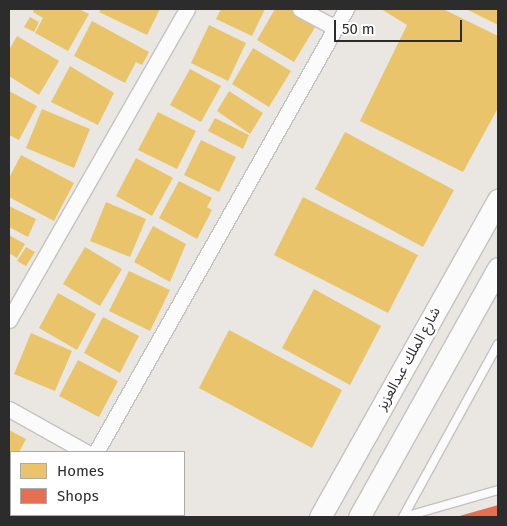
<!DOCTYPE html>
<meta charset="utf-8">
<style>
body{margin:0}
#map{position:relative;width:507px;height:526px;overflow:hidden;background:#eae7e2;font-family:"Fira Sans","Noto Sans Arabic",sans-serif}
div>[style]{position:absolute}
.homes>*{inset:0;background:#e9c46a}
.shops>*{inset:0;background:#e76f51}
.roads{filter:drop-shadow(1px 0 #c3c3c3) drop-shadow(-1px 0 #c3c3c3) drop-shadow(0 1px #c3c3c3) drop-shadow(0 -1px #c3c3c3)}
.lane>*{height:8px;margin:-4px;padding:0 4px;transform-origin:4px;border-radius:4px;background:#fcfbfb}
.street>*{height:15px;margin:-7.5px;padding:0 7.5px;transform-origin:7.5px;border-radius:7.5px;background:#fcfbfb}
.secondary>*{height:21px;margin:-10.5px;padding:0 10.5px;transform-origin:10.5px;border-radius:10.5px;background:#fcfbfb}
span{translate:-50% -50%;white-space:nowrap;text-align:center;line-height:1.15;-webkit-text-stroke:5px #fff;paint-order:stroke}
.street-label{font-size:14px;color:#2c2c2c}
.frame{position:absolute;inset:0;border:10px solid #2c2c2c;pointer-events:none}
.legend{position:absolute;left:10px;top:451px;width:175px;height:65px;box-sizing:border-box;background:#fff;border:1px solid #ababab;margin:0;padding:6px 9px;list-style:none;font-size:15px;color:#2c2c2c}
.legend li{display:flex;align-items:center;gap:10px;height:25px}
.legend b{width:25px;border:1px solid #ababab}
.scale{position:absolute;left:334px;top:20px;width:128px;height:22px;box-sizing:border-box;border:2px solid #2c2c2c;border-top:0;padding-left:6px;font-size:15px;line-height:18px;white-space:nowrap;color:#2c2c2c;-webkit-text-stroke:4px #fff;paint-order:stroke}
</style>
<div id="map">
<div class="homes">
<div style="clip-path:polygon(34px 9px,79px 9px,89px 14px,68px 51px,35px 33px,43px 18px,33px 12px)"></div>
<div style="clip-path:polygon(101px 9px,160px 9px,147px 35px,99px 12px)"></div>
<div style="clip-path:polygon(221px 9px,265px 9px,252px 36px,216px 19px)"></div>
<div style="clip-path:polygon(275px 9px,290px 9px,317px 24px,294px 62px,257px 40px)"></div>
<div style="clip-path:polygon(381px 9px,443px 9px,498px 36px,498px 108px,463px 172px,360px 121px,407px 25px)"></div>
<div style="clip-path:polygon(466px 9px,498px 9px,498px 25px)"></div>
<div style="clip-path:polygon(30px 17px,39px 22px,34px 32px,24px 27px)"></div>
<div style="clip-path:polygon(92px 21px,149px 52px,142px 65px,136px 62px,125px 83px,74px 56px)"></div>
<div style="clip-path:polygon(209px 25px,246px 43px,228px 81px,191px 63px)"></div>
<div style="clip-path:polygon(17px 36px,59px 61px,39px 95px,9px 76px,9px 50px)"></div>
<div style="clip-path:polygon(253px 48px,291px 71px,269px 107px,232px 84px)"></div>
<div style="clip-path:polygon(70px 66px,114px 93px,98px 125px,51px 102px)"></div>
<div style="clip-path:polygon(190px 69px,221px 86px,201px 122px,170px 105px)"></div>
<div style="clip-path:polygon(9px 91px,37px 106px,19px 140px,9px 135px)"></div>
<div style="clip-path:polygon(229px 91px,263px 113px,250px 134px,217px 111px)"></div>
<div style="clip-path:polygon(42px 109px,90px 129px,74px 168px,26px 148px)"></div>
<div style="clip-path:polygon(158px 112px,196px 131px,177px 169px,138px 150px)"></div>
<div style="clip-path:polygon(215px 118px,249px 135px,243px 149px,208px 131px)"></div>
<div style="clip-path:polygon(345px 132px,454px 190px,423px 247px,315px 189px)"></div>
<div style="clip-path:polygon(201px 140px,236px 157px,219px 192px,184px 175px)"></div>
<div style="clip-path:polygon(21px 155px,74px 183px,54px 221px,9px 197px,9px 178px)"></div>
<div style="clip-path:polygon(136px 158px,173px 178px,152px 216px,116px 196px)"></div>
<div style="clip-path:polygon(179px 181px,212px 198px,207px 207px,212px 210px,197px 239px,159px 218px)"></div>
<div style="clip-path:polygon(303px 197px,418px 255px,388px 313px,274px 255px)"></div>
<div style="clip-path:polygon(106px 202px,146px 219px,130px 257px,90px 241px)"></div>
<div style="clip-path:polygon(9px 206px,36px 219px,28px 237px,9px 227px)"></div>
<div style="clip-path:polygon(153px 226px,186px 244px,170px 282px,134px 262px)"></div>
<div style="clip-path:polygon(9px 235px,25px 244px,17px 258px,9px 253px)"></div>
<div style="clip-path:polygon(26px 247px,35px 252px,26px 266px,17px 261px)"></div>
<div style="clip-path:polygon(85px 247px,122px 269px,100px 306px,63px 284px)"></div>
<div style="clip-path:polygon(129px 271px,170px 290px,150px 331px,109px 311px)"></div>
<div style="clip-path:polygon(314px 289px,381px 326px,350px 385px,282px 348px)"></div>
<div style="clip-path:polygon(58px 293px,96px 314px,77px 350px,39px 328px)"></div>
<div style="clip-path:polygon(103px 317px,139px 336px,120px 373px,84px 353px)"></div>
<div style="clip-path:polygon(229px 330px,342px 390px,312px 448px,199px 388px)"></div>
<div style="clip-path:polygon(31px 333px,72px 351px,55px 391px,14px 374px)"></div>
<div style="clip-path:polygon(78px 360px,118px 381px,99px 417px,59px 396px)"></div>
<div style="clip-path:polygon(9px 430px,26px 439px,19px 452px,11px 452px,9px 470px)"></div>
<div style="clip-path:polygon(11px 472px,11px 493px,9px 492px)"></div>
<div style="clip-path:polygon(9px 505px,11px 515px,33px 517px,9px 517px)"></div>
</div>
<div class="shops">
<div style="clip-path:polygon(498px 505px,498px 517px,456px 517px)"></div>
</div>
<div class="roads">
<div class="lane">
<div style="left:403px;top:517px;width:197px;rotate:-61.2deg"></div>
<div style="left:404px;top:517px;width:98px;rotate:-16deg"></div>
</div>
<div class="street">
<div style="left:300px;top:9px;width:38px;rotate:28deg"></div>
<div style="left:9px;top:320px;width:358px;rotate:-60.2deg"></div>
<div style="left:9px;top:409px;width:88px;rotate:29.2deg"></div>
<div style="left:96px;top:452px;width:509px;rotate:-60.56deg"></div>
<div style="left:66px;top:517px;width:2px;rotate:-63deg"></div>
</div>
<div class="secondary">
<div style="left:320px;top:517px;width:364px;rotate:-60.7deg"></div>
<div style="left:359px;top:517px;width:285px;rotate:-60.8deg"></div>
</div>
</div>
<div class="street-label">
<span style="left:409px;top:359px;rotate:-61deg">شارع الملك عبدالعزيز</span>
</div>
<div class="frame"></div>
<ul class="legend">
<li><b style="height:14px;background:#e9c46a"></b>Homes</li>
<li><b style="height:14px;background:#e76f51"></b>Shops</li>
</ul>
<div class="scale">50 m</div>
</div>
